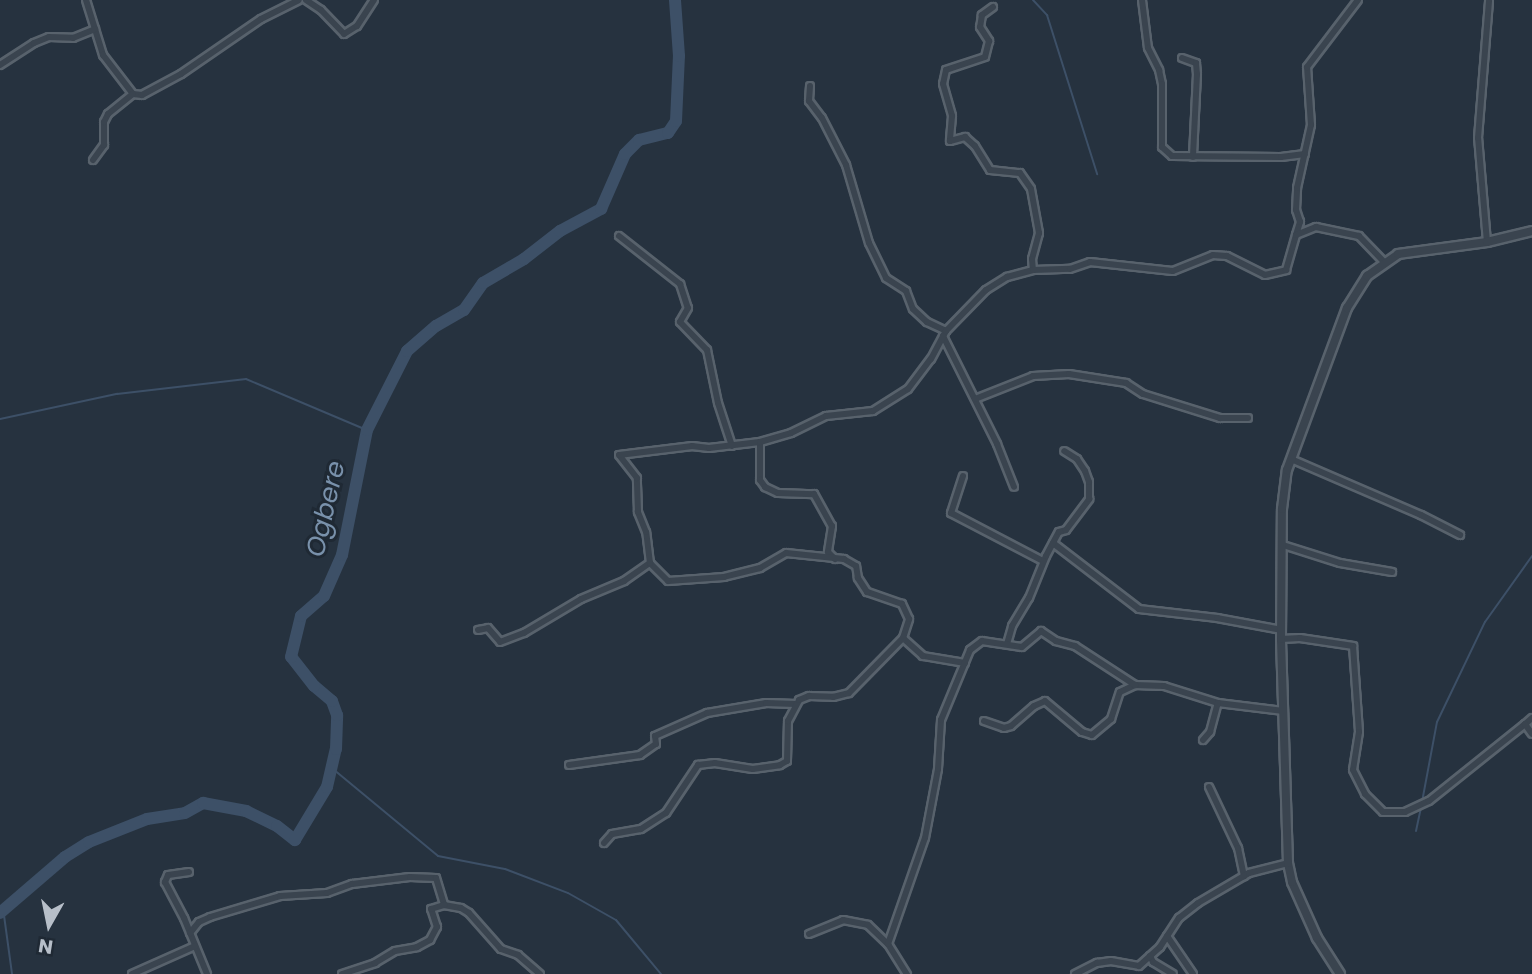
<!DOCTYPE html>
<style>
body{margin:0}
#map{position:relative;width:1532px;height:974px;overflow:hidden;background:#26323f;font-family:Poppins,sans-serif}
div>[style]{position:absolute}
.stream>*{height:2px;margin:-1px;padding:0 1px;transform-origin:1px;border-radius:1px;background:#3d5067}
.river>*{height:12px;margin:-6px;padding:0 6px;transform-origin:6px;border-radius:6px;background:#3d5067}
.roads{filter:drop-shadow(2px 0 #58626c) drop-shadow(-2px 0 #58626c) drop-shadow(0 2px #58626c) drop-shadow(0 -2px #58626c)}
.minor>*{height:6px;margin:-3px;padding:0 3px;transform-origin:3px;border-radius:3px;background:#3a444f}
.tertiary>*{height:8px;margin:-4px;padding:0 4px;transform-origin:4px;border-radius:4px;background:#3a444f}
span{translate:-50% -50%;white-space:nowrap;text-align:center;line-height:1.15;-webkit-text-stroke:6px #1f2934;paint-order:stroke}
.water-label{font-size:26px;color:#7991ab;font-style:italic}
.north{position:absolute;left:14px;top:890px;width:70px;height:70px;-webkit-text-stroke:5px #1f2934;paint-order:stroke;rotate:189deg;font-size:19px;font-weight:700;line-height:28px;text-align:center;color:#b7bfc9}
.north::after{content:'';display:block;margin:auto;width:24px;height:32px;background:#b7bfc9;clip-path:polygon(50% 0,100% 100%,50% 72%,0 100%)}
</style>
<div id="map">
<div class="stream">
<div style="left:1033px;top:0;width:21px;rotate:47deg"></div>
<div style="left:1047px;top:15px;width:167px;rotate:72.5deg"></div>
<div style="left:0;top:419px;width:120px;rotate:-12.1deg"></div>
<div style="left:117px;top:394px;width:130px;rotate:-6.6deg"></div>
<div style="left:246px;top:379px;width:131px;rotate:22.9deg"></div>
<div style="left:333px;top:769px;width:136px;rotate:39.6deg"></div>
<div style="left:438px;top:856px;width:68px;rotate:11deg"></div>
<div style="left:505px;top:869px;width:67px;rotate:20.9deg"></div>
<div style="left:568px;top:893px;width:55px;rotate:29.4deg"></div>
<div style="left:616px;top:920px;width:70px;rotate:50.2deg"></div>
<div style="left:1422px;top:802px;width:81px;rotate:-79.4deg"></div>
<div style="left:1437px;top:722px;width:111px;rotate:-64.4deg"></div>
<div style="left:1485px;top:622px;width:81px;rotate:-54.5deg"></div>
<div style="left:1416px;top:831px;width:24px;rotate:-78deg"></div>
<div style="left:3px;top:908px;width:67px;rotate:82.2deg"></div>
</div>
<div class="river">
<div style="left:0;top:913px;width:86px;rotate:-40.7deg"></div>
<div style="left:65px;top:857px;width:28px;rotate:-32deg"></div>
<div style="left:89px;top:842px;width:62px;rotate:-21.6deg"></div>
<div style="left:147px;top:819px;width:38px;rotate:-9deg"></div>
<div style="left:185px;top:813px;width:21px;rotate:-29deg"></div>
<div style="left:203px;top:803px;width:44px;rotate:10.5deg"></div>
<div style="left:246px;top:811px;width:34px;rotate:26deg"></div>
<div style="left:277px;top:826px;width:23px;rotate:38deg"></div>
<div style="left:295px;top:840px;width:62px;rotate:-58.9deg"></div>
<div style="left:327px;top:787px;width:39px;rotate:-77deg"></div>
<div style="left:336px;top:749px;width:34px;rotate:-88deg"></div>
<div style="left:337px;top:715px;width:15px;rotate:-110deg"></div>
<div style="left:332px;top:701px;width:23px;rotate:-140deg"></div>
<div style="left:314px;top:686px;width:37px;rotate:-128deg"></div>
<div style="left:291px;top:657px;width:42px;rotate:-76.3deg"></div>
<div style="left:301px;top:616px;width:30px;rotate:-41deg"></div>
<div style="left:324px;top:596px;width:45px;rotate:-66.3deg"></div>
<div style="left:342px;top:555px;width:127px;rotate:-78.7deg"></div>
<div style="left:367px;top:430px;width:89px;rotate:-63.1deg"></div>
<div style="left:407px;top:351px;width:38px;rotate:-41deg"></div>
<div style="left:436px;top:326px;width:32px;rotate:-30deg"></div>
<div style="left:464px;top:310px;width:33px;rotate:-55deg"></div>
<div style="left:483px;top:283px;width:48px;rotate:-30.3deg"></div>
<div style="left:524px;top:259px;width:46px;rotate:-37.9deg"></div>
<div style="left:560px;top:231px;width:47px;rotate:-28.2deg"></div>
<div style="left:601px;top:209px;width:60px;rotate:-66.4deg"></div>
<div style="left:625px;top:154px;width:20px;rotate:-45deg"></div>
<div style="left:639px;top:140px;width:30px;rotate:-14deg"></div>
<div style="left:668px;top:133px;width:14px;rotate:-56deg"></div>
<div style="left:676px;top:121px;width:65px;rotate:-87.4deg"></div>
<div style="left:679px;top:56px;width:56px;rotate:-94.1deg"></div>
</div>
<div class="roads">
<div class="minor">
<div style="left:86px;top:0;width:58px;rotate:72.8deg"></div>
<div style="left:103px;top:55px;width:49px;rotate:52.4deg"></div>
<div style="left:133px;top:94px;width:9px;rotate:6deg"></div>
<div style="left:142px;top:95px;width:44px;rotate:-28.3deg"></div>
<div style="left:181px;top:74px;width:97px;rotate:-34.5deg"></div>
<div style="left:261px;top:19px;width:42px;rotate:-26.6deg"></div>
<div style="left:306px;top:0;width:18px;rotate:34deg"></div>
<div style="left:321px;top:10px;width:33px;rotate:46deg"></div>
<div style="left:344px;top:34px;width:15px;rotate:-32deg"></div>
<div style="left:357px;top:26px;width:31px;rotate:-57deg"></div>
<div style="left:1142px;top:0;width:48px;rotate:82.9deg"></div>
<div style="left:1148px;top:48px;width:25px;rotate:63deg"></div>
<div style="left:1159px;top:70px;width:14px;rotate:78deg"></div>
<div style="left:1162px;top:84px;width:63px;rotate:90deg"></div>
<div style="left:1162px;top:147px;width:13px;rotate:42deg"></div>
<div style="left:1172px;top:156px;width:109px;rotate:0.5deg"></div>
<div style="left:1281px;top:157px;width:24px;rotate:-7deg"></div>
<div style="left:993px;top:7px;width:14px;rotate:144deg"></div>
<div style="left:982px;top:15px;width:12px;rotate:99deg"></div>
<div style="left:980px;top:27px;width:17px;rotate:57deg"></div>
<div style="left:989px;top:41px;width:16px;rotate:104deg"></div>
<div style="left:985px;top:57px;width:41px;rotate:161.6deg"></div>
<div style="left:946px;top:70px;width:14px;rotate:102deg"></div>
<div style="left:943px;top:84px;width:33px;rotate:74deg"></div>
<div style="left:952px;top:116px;width:25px;rotate:95deg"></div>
<div style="left:950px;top:141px;width:16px;rotate:-15deg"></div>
<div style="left:965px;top:137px;width:13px;rotate:42deg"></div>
<div style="left:975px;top:146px;width:28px;rotate:58deg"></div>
<div style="left:990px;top:170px;width:30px;rotate:6deg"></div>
<div style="left:1020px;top:173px;width:19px;rotate:55deg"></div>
<div style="left:1031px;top:189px;width:45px;rotate:79.7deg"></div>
<div style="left:1039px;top:233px;width:27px;rotate:105deg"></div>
<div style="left:1032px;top:259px;width:11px;rotate:85deg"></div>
<div style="left:1182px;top:58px;width:15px;rotate:20deg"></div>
<div style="left:1196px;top:63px;width:11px;rotate:85deg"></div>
<div style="left:1197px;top:74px;width:83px;rotate:92.8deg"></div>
<div style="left:0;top:65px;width:40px;rotate:-32.9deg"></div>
<div style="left:34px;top:43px;width:16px;rotate:-22deg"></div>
<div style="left:49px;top:37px;width:24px;rotate:2deg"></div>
<div style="left:73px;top:38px;width:24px;rotate:-22deg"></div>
<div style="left:810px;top:86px;width:15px;rotate:94deg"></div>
<div style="left:809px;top:101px;width:21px;rotate:53deg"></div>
<div style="left:822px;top:118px;width:53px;rotate:62.9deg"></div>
<div style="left:846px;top:165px;width:81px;rotate:73.6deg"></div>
<div style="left:869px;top:243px;width:39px;rotate:64deg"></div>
<div style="left:886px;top:278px;width:24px;rotate:33deg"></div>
<div style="left:906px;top:291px;width:19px;rotate:69deg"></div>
<div style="left:913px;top:309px;width:19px;rotate:43deg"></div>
<div style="left:927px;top:322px;width:21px;rotate:25deg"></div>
<div style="left:93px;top:160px;width:19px;rotate:-54deg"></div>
<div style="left:104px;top:145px;width:23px;rotate:-90deg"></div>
<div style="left:104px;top:122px;width:9px;rotate:-63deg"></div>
<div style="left:108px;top:114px;width:32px;rotate:-39deg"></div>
<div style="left:1296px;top:235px;width:14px;rotate:-73deg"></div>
<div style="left:1300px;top:222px;width:13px;rotate:-108deg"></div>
<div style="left:1296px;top:210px;width:22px;rotate:-87deg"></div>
<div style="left:1297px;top:188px;width:65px;rotate:-77.5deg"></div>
<div style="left:1311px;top:125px;width:58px;rotate:-93.9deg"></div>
<div style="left:1307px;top:67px;width:84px;rotate:-52.7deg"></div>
<div style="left:619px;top:236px;width:78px;rotate:38.2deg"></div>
<div style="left:680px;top:284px;width:25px;rotate:72deg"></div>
<div style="left:688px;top:308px;width:16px;rotate:120deg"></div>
<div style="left:680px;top:322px;width:39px;rotate:46deg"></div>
<div style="left:707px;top:350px;width:54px;rotate:78.3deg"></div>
<div style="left:718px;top:403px;width:45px;rotate:72deg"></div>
<div style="left:1487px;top:242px;width:104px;rotate:-94.9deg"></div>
<div style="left:1478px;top:138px;width:138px;rotate:-85.4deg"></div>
<div style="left:943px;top:336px;width:121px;rotate:63.4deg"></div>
<div style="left:997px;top:444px;width:46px;rotate:68.4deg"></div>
<div style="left:975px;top:399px;width:62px;rotate:-21.6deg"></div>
<div style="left:1033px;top:376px;width:36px;rotate:-3deg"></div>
<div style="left:1069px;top:374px;width:58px;rotate:9deg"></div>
<div style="left:1126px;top:383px;width:20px;rotate:33deg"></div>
<div style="left:1143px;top:394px;width:81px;rotate:17.3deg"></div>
<div style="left:1220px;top:418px;width:28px"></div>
<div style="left:760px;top:442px;width:38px;rotate:90deg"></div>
<div style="left:760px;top:480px;width:9px;rotate:54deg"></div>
<div style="left:765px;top:487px;width:14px;rotate:25deg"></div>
<div style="left:778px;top:493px;width:36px;rotate:2deg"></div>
<div style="left:814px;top:494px;width:37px;rotate:61deg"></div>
<div style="left:832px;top:526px;width:26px;rotate:99deg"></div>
<div style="left:828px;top:552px;width:10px;rotate:45deg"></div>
<div style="left:1291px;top:459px;width:142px;rotate:23.3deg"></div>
<div style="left:1421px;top:515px;width:44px;rotate:27.1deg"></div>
<div style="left:963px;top:476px;width:39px;rotate:108deg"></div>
<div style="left:951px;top:513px;width:104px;rotate:27.6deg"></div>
<div style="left:1053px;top:543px;width:108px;rotate:37.5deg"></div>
<div style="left:1139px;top:609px;width:79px;rotate:6.6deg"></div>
<div style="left:1217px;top:618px;width:66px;rotate:10.5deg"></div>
<div style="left:1283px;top:545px;width:60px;rotate:17.5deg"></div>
<div style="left:1340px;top:563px;width:53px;rotate:9.8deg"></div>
<div style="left:478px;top:630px;width:10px;rotate:-11deg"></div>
<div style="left:488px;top:628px;width:18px;rotate:49deg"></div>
<div style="left:500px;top:642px;width:26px;rotate:-21deg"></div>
<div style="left:524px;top:633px;width:66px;rotate:-30.8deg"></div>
<div style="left:581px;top:599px;width:47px;rotate:-22.7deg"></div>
<div style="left:624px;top:581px;width:32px;rotate:-35deg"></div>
<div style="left:1281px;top:639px;width:19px;rotate:-3deg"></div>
<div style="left:1300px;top:638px;width:54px;rotate:8.6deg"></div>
<div style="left:1353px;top:646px;width:86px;rotate:86deg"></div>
<div style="left:1359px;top:732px;width:38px;rotate:99deg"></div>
<div style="left:1353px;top:770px;width:27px;rotate:63deg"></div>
<div style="left:1365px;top:794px;width:25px;rotate:45deg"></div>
<div style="left:1383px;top:812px;width:22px"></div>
<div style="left:1405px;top:812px;width:26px;rotate:-25deg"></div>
<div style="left:1429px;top:801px;width:123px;rotate:-38.7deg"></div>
<div style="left:1007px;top:644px;width:19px;rotate:-74deg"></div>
<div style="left:1012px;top:626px;width:33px;rotate:-59deg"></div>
<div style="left:1029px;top:598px;width:45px;rotate:-68deg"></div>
<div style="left:1046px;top:556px;width:27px;rotate:-62deg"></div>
<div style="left:1059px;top:532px;width:7px;rotate:-16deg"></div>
<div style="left:1066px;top:530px;width:39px;rotate:-53deg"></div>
<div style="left:1089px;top:499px;width:17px;rotate:-90deg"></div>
<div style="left:1089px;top:482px;width:12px;rotate:-110deg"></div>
<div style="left:1085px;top:471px;width:14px;rotate:-124deg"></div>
<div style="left:1077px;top:459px;width:15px;rotate:-148deg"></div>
<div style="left:965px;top:663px;width:43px;rotate:-170.5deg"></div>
<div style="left:923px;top:656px;width:27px;rotate:-138deg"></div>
<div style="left:903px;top:638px;width:20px;rotate:-72deg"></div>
<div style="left:909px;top:619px;width:17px;rotate:-115deg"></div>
<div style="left:902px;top:604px;width:37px;rotate:-161deg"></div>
<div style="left:867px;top:592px;width:17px;rotate:-123deg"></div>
<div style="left:858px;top:578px;width:12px;rotate:-99deg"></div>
<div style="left:856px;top:566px;width:14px;rotate:-150deg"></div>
<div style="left:844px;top:559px;width:58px;rotate:-174.1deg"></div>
<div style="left:786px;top:553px;width:30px;rotate:150deg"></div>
<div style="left:760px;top:568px;width:37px;rotate:166deg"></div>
<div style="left:724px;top:577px;width:56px;rotate:175.9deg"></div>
<div style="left:668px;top:581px;width:25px;rotate:-135deg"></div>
<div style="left:650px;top:563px;width:31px;rotate:-97deg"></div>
<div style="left:646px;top:532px;width:22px;rotate:-112deg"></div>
<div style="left:638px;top:512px;width:34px;rotate:-92deg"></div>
<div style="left:637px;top:478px;width:29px;rotate:-128deg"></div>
<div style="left:619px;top:455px;width:74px;rotate:-7deg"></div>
<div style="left:692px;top:446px;width:17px;rotate:7deg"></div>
<div style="left:709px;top:448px;width:51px;rotate:-6.7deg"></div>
<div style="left:760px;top:442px;width:32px;rotate:-16deg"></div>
<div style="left:791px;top:433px;width:39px;rotate:-26deg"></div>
<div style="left:826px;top:416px;width:47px;rotate:-6.1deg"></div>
<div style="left:873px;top:411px;width:41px;rotate:-32.2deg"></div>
<div style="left:908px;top:389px;width:38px;rotate:-53deg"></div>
<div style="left:931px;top:359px;width:32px;rotate:-62deg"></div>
<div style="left:946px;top:331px;width:57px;rotate:-45.7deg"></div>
<div style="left:986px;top:290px;width:25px;rotate:-32deg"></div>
<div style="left:1007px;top:277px;width:27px;rotate:-15deg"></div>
<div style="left:1033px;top:270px;width:37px;rotate:-2deg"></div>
<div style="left:1070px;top:269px;width:21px;rotate:-19deg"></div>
<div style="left:1090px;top:262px;width:83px;rotate:6.2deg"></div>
<div style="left:1173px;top:271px;width:43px;rotate:-21.8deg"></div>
<div style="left:1213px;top:255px;width:14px;rotate:4deg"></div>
<div style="left:1227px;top:256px;width:42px;rotate:26.6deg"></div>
<div style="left:1265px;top:275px;width:22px;rotate:-13deg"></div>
<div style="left:1286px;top:270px;width:36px;rotate:-74deg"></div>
<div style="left:1296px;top:235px;width:22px;rotate:-22deg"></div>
<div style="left:1316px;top:227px;width:44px;rotate:11.8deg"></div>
<div style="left:1359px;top:236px;width:37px;rotate:46deg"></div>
<div style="left:1532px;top:718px;width:9px;rotate:139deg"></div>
<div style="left:1525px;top:724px;width:12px;rotate:55deg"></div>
<div style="left:984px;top:721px;width:21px;rotate:19deg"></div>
<div style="left:1004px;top:728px;width:7px;rotate:-16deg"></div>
<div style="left:1011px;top:726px;width:30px;rotate:-41deg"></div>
<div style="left:1034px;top:706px;width:12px;rotate:-24deg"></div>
<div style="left:1045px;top:701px;width:48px;rotate:40deg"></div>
<div style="left:1082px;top:732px;width:10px;rotate:17deg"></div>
<div style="left:1092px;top:735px;width:25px;rotate:-40deg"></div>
<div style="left:1111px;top:719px;width:28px;rotate:-72deg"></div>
<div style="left:1120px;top:692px;width:17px;rotate:-25deg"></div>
<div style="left:1135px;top:685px;width:29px;rotate:2deg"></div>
<div style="left:1164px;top:686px;width:57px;rotate:17.5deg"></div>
<div style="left:1218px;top:703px;width:66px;rotate:6.9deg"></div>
<div style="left:1203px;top:740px;width:11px;rotate:-49deg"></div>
<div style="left:1210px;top:732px;width:30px;rotate:-75deg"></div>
<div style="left:569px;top:765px;width:72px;rotate:-8deg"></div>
<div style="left:640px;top:755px;width:19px;rotate:-35deg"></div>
<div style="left:656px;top:744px;width:8px;rotate:-97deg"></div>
<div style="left:655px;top:736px;width:57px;rotate:-23.9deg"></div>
<div style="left:707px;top:713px;width:60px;rotate:-9.6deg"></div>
<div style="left:766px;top:703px;width:30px;rotate:2deg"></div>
<div style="left:1209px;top:787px;width:68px;rotate:64.6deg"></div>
<div style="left:1238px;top:848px;width:29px;rotate:78deg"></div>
<div style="left:604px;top:843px;width:12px;rotate:-48deg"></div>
<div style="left:612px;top:834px;width:29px;rotate:-10deg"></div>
<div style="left:641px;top:829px;width:30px;rotate:-33deg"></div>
<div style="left:666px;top:813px;width:58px;rotate:-56.3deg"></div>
<div style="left:698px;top:765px;width:17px;rotate:-7deg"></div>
<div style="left:715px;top:763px;width:38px;rotate:9deg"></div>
<div style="left:753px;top:769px;width:27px;rotate:-8deg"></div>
<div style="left:780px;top:765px;width:8px;rotate:-30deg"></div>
<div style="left:787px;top:761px;width:40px;rotate:-88.6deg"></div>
<div style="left:788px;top:721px;width:24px;rotate:-62deg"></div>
<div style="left:799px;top:700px;width:11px;rotate:-22deg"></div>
<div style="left:809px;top:696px;width:24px;rotate:2deg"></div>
<div style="left:833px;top:697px;width:16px;rotate:-14deg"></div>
<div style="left:849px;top:693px;width:77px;rotate:-45.5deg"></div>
<div style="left:189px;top:872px;width:21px;rotate:172deg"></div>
<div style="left:168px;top:875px;width:8px;rotate:113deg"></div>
<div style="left:165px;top:882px;width:41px;rotate:62.2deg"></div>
<div style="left:184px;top:918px;width:61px;rotate:67.7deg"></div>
<div style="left:190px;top:933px;width:14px;rotate:-51deg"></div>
<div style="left:199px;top:922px;width:12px;rotate:-24deg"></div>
<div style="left:210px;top:917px;width:73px;rotate:-16.7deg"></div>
<div style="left:280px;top:896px;width:47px;rotate:-3.7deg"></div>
<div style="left:327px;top:893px;width:27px;rotate:-20deg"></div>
<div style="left:352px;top:884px;width:58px;rotate:-6.9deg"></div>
<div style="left:410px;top:877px;width:26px;rotate:2deg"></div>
<div style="left:436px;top:878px;width:28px;rotate:73deg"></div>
<div style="left:444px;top:905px;width:17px;rotate:10deg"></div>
<div style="left:461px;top:908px;width:9px;rotate:32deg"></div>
<div style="left:469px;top:913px;width:48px;rotate:48.4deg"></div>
<div style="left:501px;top:949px;width:18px;rotate:19deg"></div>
<div style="left:518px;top:955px;width:29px;rotate:41deg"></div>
<div style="left:809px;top:934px;width:37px;rotate:-22deg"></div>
<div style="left:843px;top:920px;width:25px;rotate:11deg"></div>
<div style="left:868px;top:925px;width:28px;rotate:44deg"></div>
<div style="left:888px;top:944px;width:36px;rotate:58deg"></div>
<div style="left:1167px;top:936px;width:46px;rotate:55.6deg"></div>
<div style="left:888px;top:944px;width:112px;rotate:-70.8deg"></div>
<div style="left:925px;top:838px;width:70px;rotate:-79.3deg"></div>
<div style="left:938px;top:769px;width:49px;rotate:-86.5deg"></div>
<div style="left:941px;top:720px;width:76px;rotate:-67.5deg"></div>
<div style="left:970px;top:650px;width:15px;rotate:-37deg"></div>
<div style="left:982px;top:641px;width:40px;rotate:8.5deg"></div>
<div style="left:1022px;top:647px;width:25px;rotate:-40deg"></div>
<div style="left:1041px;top:631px;width:18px;rotate:34deg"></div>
<div style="left:1056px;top:641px;width:20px;rotate:15deg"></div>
<div style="left:1075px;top:646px;width:72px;rotate:33deg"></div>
<div style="left:1150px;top:956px;width:7px;rotate:63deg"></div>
<div style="left:1153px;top:962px;width:23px;rotate:31deg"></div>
<div style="left:132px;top:974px;width:69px;rotate:-24deg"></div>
<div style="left:342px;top:974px;width:35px;rotate:-18deg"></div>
<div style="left:375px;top:963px;width:23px;rotate:-31deg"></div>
<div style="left:395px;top:951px;width:22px;rotate:-10deg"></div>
<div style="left:417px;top:947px;width:15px;rotate:-28deg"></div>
<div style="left:430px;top:940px;width:15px;rotate:-62deg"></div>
<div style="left:437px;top:927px;width:19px;rotate:-108deg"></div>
<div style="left:431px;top:909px;width:14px;rotate:-17deg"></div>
<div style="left:1075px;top:974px;width:25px;rotate:-27deg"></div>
<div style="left:1097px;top:963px;width:14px;rotate:-8deg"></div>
<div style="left:1111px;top:961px;width:28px;rotate:10deg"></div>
<div style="left:1139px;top:966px;width:28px;rotate:-42deg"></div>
<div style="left:1160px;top:947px;width:35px;rotate:-57deg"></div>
<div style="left:1179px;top:918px;width:24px;rotate:-38deg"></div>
<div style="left:1198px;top:903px;width:59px;rotate:-30.5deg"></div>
<div style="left:1249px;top:873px;width:40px;rotate:-14.4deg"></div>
</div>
<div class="tertiary">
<div style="left:1340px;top:974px;width:43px;rotate:-122.6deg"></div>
<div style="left:1317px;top:938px;width:61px;rotate:-114.1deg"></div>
<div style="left:1292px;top:882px;width:19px;rotate:-102deg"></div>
<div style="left:1288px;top:863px;width:224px;rotate:-91.8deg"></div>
<div style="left:1281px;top:639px;width:130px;rotate:-89.6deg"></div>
<div style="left:1282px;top:509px;width:39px;rotate:-83deg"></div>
<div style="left:1287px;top:470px;width:173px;rotate:-69.7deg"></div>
<div style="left:1347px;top:308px;width:38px;rotate:-58deg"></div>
<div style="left:1367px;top:276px;width:38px;rotate:-35deg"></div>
<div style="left:1398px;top:254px;width:90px;rotate:-7.7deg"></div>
<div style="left:1487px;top:242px;width:46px;rotate:-13.7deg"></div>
</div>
</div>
<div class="water-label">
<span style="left:326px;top:509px;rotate:-77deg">Ogbere</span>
</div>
<div class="north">N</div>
</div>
